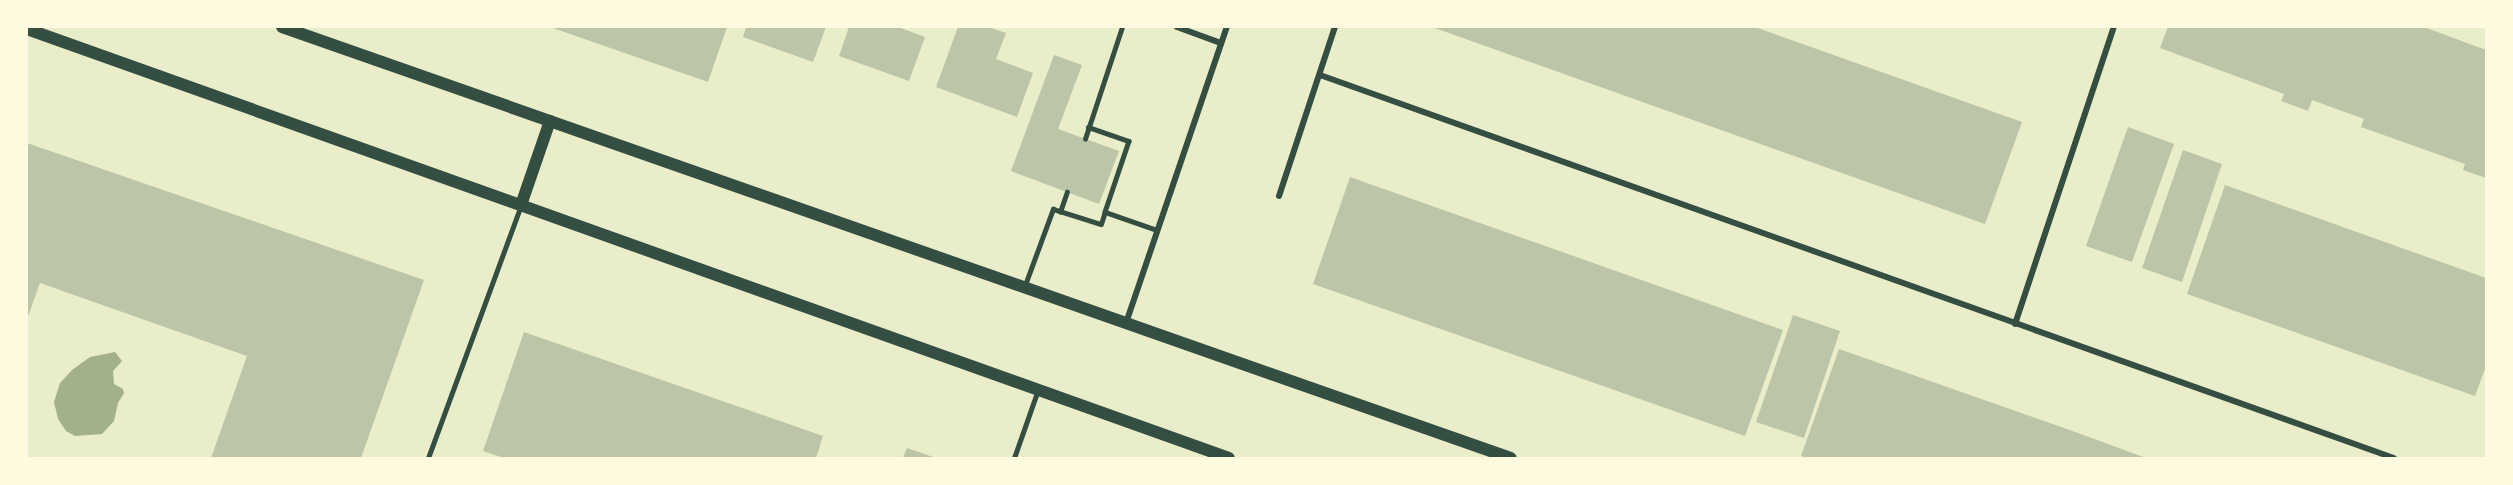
<!DOCTYPE html>
<style>
body{margin:0}
#map{position:relative;width:2513px;height:485px;overflow:hidden;background:#e9edc9;font-family:"Archivo Narrow",sans-serif}
div>[style]{position:absolute}
.water>*{inset:0;background:#a3b18a}
.building>*{inset:0;background:#bcc5a7}
.service>*{height:4.5px;margin:-2.25px;padding:0 2.25px;transform-origin:2.25px;border-radius:2.25px;background:#344e41}
.minor>*{height:6px;margin:-3px;padding:0 3px;transform-origin:3px;border-radius:3px;background:#344e41}
.secondary>*{height:12px;margin:-6px;padding:0 6px;transform-origin:6px;border-radius:6px;background:#344e41}
span{translate:-50% -50%;white-space:nowrap;text-align:center;line-height:1.15;-webkit-text-stroke:4.5px #fefae0;paint-order:stroke}
.frame{position:absolute;inset:0;border:28px solid #fefae0;pointer-events:none}
</style>
<div id="map">
<div class="water">
<div style="clip-path:polygon(115px 352px,122px 361px,113px 371px,114px 384px,123px 389px,124px 393px,118px 403px,114px 421px,102px 434px,75px 436px,66px 431px,58px 419px,54px 402px,60px 383px,72px 370px,90px 357px)"></div>
</div>
<div class="building">
<div style="clip-path:polygon(550px 27px,727px 27px,708px 82px)"></div>
<div style="clip-path:polygon(746px 27px,826px 27px,813px 62px,743px 37px)"></div>
<div style="clip-path:polygon(849px 27px,898px 27px,925px 37px,909px 81px,839px 56px)"></div>
<div style="clip-path:polygon(958px 27px,988px 27px,1006px 33px,996px 59px,1033px 73px,1017px 117px,936px 87px)"></div>
<div style="clip-path:polygon(1432px 27px,1755px 27px,2022px 122px,1985px 224px)"></div>
<div style="clip-path:polygon(2168px 27px,2424px 27px,2486px 50px,2486px 178px,2463px 170px,2465px 164px,2361px 127px,2364px 119px,2312px 100px,2308px 111px,2281px 101px,2284px 94px,2160px 48px)"></div>
<div style="clip-path:polygon(1054px 55px,1082px 65px,1058px 129px,1119px 151px,1099px 204px,1011px 171px)"></div>
<div style="clip-path:polygon(2128px 127px,2174px 144px,2132px 262px,2086px 246px)"></div>
<div style="clip-path:polygon(27px 143px,424px 280px,361px 458px,211px 458px,247px 356px,40px 283px,27px 319px)"></div>
<div style="clip-path:polygon(2183px 150px,2222px 164px,2182px 282px,2142px 268px)"></div>
<div style="clip-path:polygon(1350px 177px,1783px 330px,1745px 436px,1313px 284px)"></div>
<div style="clip-path:polygon(2225px 185px,2486px 278px,2486px 366px,2475px 396px,2187px 294px)"></div>
<div style="clip-path:polygon(1793px 315px,1840px 331px,1804px 438px,1756px 422px)"></div>
<div style="clip-path:polygon(524px 332px,823px 436px,816px 458px,504px 458px,483px 451px)"></div>
<div style="clip-path:polygon(1839px 349px,2078px 433px,2146px 458px,1807px 458px,1801px 456px)"></div>
<div style="clip-path:polygon(907px 448px,936px 458px,903px 458px)"></div>
</div>
<div class="service">
<div style="left:1088px;top:127px;width:43px;rotate:18.9deg"></div>
<div style="left:1129px;top:141px;width:75px;rotate:108.7deg"></div>
<div style="left:1085px;top:139px;width:118px;rotate:-71.7deg"></div>
<div style="left:1060px;top:212px;width:21px;rotate:-71deg"></div>
<div style="left:1025px;top:285px;width:81px;rotate:-69.8deg"></div>
<div style="left:1053px;top:209px;width:50px;rotate:17.4deg"></div>
<div style="left:1101px;top:224px;width:13px;rotate:-72deg"></div>
<div style="left:1105px;top:212px;width:55px;rotate:19.1deg"></div>
<div style="left:428px;top:458px;width:270px;rotate:-69.8deg"></div>
<div style="left:1014px;top:458px;width:72px;rotate:-70.6deg"></div>
</div>
<div class="minor">
<div style="left:1177px;top:27px;width:47px;rotate:20deg"></div>
<div style="left:1320px;top:75px;width:1140px;rotate:19.63deg"></div>
<div style="left:1279px;top:196px;width:178px;rotate:-71.7deg"></div>
<div style="left:1126px;top:323px;width:313px;rotate:-71.2deg"></div>
<div style="left:2015px;top:324px;width:313px;rotate:-71.6deg"></div>
</div>
<div class="secondary">
<div style="left:282px;top:27px;width:1302px;rotate:19.33deg"></div>
<div style="left:27px;top:29px;width:1276px;rotate:19.64deg"></div>
<div style="left:521px;top:205px;width:89px;rotate:-71deg"></div>
</div>
<div class="frame"></div>
</div>
